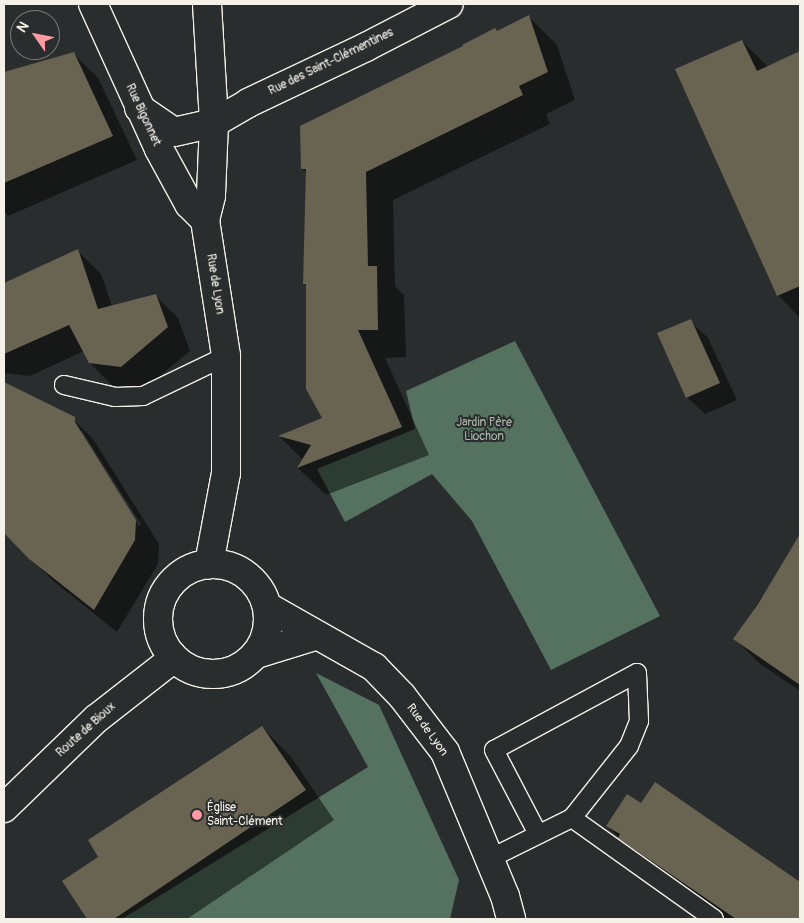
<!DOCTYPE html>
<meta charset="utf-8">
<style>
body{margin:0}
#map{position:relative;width:804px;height:923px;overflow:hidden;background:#2a2d2e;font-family:Pangolin,sans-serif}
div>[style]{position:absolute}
.green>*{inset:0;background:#557160}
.shadow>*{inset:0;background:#0007}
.building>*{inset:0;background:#696352}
.roads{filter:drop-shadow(1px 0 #f4f1e8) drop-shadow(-1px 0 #f4f1e8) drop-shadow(0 1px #f4f1e8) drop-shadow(0 -1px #f4f1e8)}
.service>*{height:18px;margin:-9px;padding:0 9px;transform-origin:9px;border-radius:9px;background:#2a2d2e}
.minor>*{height:28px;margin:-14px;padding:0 14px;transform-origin:14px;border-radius:14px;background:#2a2d2e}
.tertiary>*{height:28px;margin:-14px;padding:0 14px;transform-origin:14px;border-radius:14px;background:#2a2d2e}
.secondary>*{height:28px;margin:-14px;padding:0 14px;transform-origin:14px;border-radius:14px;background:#2a2d2e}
.secondary>.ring{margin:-14px;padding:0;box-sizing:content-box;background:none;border:28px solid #2a2d2e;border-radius:50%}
.dots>*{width:14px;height:14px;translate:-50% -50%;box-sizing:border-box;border:2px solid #2a2d2e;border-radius:50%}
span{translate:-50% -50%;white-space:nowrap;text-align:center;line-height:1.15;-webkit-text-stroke:4px #2a2d2e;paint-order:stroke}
.street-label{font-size:12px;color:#f4f1e8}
.park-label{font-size:12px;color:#acb7ab}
.poi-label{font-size:12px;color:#f4f1e8}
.left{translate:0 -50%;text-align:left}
.frame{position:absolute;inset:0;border:5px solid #f4f1e8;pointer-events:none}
.north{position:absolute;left:10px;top:10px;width:50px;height:50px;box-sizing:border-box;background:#2a2d2e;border:1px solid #7b7b78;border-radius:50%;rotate:303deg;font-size:14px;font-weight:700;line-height:20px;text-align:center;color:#f4f1e8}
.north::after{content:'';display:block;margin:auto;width:18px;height:22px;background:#ff9aa2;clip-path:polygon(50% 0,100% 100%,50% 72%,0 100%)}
</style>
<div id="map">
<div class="green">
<div style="clip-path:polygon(515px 341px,660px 616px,551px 670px,472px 521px,432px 474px,345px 522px,317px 469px,415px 429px,406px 391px)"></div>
<div style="clip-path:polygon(316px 673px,379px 705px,459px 880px,450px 919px,122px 919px,368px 767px)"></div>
</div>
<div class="shadow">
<div style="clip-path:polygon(529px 17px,557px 45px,575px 100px,546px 114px,550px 124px,393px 200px,395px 286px,404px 295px,406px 357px,385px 358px,429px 455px,326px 495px,298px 468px,303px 460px,280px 437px,324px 418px,307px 287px,304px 283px,307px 173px,302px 169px,498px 32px)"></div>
<div style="clip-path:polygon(742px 41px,768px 67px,800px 53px,800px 318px,778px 295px)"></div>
<div style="clip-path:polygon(74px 54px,98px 78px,137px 160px,8px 216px,4px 211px,4px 73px)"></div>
<div style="clip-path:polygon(78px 251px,101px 274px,112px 306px,155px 295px,178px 318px,190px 351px,143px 390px,113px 386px,90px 363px,84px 351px,30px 376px,4px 373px,4px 284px)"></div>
<div style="clip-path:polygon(690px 321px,708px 338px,737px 400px,705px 414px,687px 397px)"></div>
<div style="clip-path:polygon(evenodd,4px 384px,70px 416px,93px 439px,159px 544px,158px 564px,117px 632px,52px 580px,4px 531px,4px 384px,79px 431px,82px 431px,141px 524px,139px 526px,79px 431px)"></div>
<div style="clip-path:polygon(796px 544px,800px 547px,800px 691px,759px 663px,735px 639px)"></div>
<div style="clip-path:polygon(262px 727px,291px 757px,334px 820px,187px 919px,88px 919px,64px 881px,100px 857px)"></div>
<div style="clip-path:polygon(655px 784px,800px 884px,800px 919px,724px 919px,649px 867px,607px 826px,641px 805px)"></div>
</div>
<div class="building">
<div style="clip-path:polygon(529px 15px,548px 72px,519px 86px,523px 95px,366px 172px,368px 266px,377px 266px,378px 330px,358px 330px,402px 427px,297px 468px,311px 445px,278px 436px,322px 418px,306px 389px,306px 284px,303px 284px,306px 169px,301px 169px,300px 126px,463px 46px,462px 45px,495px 28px,497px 31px)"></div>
<div style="clip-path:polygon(742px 40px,757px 71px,800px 51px,800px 286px,777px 296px,675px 69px)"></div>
<div style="clip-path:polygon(74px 52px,113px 136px,4px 183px,4px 72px)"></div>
<div style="clip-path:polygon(78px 249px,98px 309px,156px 294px,168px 327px,121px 367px,89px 363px,69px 325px,4px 354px,4px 283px)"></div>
<div style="clip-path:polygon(691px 319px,720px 383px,686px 398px,657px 333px)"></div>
<div style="clip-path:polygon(4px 382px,75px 417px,75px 422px,136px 520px,135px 540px,94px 610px,28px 558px,4px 533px)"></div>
<div style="clip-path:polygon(800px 534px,800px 685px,733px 639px,758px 604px)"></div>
<div style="clip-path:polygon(262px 726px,306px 790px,114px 919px,87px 919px,62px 881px,98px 857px,88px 840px)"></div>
<div style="clip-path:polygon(655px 782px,800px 882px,800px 919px,736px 919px,618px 838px,620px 834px,606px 826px,627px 794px,641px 803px)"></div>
</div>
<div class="roads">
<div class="service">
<div style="left:64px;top:385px;width:52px;rotate:13.2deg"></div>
<div style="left:115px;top:397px;width:28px;rotate:-2deg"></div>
<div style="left:143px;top:396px;width:92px;rotate:-25.7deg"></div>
<div style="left:572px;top:818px;width:174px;rotate:35.4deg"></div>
<div style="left:489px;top:859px;width:93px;rotate:-26.3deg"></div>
<div style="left:572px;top:818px;width:92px;rotate:-51.6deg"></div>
<div style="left:629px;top:746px;width:27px;rotate:-68deg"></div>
<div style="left:639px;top:721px;width:48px;rotate:-92.4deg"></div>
<div style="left:637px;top:673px;width:162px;rotate:151.7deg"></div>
<div style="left:494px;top:750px;width:95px;rotate:62.4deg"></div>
</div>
<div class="minor">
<div style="left:214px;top:123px;width:39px;rotate:-30deg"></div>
<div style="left:248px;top:103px;width:131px;rotate:-25.4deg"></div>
<div style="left:366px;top:47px;width:93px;rotate:-27.4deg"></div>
</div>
<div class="tertiary">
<div style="left:93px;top:4px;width:159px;rotate:65.5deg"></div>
<div style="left:159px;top:149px;width:63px;rotate:61.4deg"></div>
<div style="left:189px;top:204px;width:23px;rotate:45deg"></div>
<div style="left:207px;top:4px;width:119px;rotate:86.6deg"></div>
<div style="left:214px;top:123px;width:73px;rotate:92.4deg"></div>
<div style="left:211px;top:196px;width:25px;rotate:104deg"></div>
<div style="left:205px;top:220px;width:138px;rotate:81.2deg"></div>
<div style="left:226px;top:356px;width:117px;rotate:90deg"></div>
<div style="left:226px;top:473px;width:93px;rotate:100.6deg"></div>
<div style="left:139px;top:108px;width:42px;rotate:34.4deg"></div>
<div style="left:174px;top:132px;width:41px;rotate:-12.7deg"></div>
</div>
<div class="secondary">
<div class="ring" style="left:158px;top:564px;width:82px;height:82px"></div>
<div style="left:268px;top:607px;width:122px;rotate:29.5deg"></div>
<div style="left:374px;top:667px;width:40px;rotate:46deg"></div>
<div style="left:402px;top:696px;width:71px;rotate:52.5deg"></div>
<div style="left:445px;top:752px;width:156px;rotate:67.4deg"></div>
<div style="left:505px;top:896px;width:24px;rotate:75deg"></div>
<div style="left:256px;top:654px;width:62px;rotate:-17deg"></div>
<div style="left:4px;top:808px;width:128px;rotate:-44.1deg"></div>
<div style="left:96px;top:719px;width:93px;rotate:-38deg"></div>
<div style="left:169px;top:662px;width:7px;rotate:-63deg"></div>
</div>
</div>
<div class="dots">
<div style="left:197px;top:815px;background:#ff9aa2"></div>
</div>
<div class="street-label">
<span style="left:331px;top:62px;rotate:-26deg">Rue des Saint-Clémentines</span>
<span style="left:143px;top:115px;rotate:65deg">Rue Bigonnet</span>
<span style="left:215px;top:284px;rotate:81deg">Rue de Lyon</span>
<span style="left:86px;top:730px;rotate:-42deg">Route de Bioux</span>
<span style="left:427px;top:730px;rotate:54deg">Rue de Lyon</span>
</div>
<div class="park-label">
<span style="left:484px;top:430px">Jardin Père<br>Liochon</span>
</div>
<div class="poi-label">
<span class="left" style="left:207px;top:815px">Église<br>Saint-Clément</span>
</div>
<div class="frame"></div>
<div class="north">N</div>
</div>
